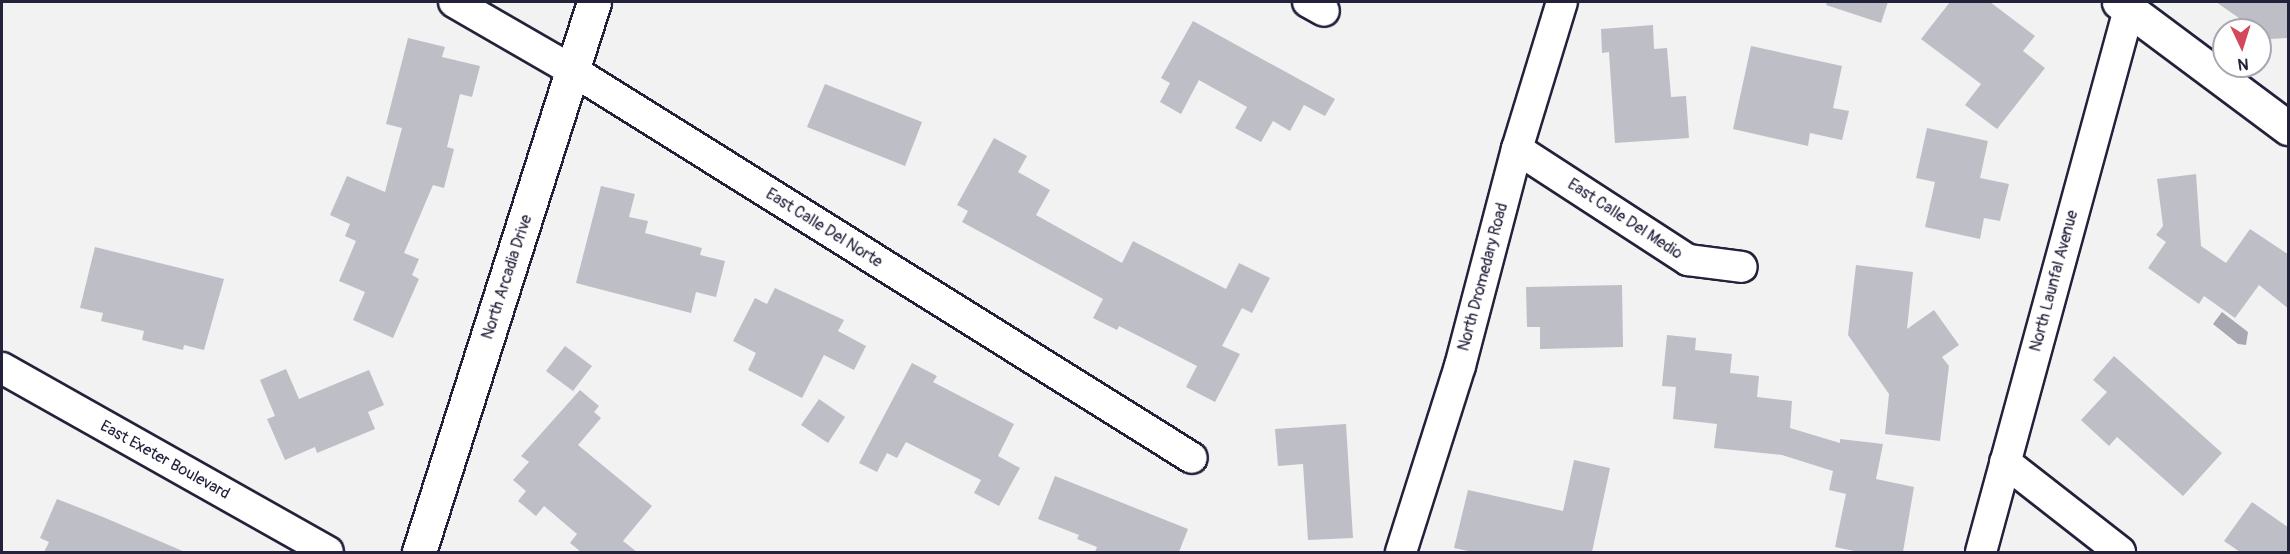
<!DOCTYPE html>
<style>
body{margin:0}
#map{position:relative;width:2290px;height:554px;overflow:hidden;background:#f2f2f3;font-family:Pangolin,sans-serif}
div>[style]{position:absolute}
.water>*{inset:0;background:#a8a8b2}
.building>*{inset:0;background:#bebec6}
.roads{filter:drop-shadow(2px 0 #22223b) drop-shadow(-2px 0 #22223b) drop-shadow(0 2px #22223b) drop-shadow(0 -2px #22223b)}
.minor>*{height:30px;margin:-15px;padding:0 15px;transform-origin:15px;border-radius:15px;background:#fff}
.tertiary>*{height:33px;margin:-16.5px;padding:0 16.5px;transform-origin:16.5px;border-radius:16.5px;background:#fff}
span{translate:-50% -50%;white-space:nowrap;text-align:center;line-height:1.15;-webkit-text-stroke:5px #fff;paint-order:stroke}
.street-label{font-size:16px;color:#22223b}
.frame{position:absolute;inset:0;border:3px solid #22223b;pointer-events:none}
.north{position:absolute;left:2212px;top:18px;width:60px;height:60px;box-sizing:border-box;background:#fff;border:2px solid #a7a7b1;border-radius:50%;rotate:176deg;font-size:16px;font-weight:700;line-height:24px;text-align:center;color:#22223b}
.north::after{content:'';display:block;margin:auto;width:21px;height:27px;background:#d1495b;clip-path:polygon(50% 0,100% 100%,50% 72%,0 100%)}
</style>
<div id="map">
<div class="water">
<div style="clip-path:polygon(2222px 312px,2248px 332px,2246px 345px,2238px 344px,2213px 324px)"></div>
</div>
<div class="building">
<div style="clip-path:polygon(1827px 2px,1888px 2px,1881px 23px,1826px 5px)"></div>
<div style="clip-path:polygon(1950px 2px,1990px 2px,2035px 36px,2023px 51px,2045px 68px,1997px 129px,1965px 105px,1981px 84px,1921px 39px)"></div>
<div style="clip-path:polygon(2216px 2px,2289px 2px,2289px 38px,2269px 39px)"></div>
<div style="clip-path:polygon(1193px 21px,1335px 99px,1325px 116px,1304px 105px,1290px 131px,1273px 121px,1261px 142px,1235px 128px,1247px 107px,1199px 80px,1181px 114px,1160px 102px,1170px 83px,1161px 78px)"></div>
<div style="clip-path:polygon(1653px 25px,1654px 49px,1667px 48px,1671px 97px,1686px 96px,1689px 138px,1615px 143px,1609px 52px,1602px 53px,1601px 29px)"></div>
<div style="clip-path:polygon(408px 38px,445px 47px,442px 57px,480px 66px,472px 97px,460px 94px,447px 147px,454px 149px,444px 188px,433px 185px,404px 253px,419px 259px,412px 275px,419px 279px,393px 338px,353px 320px,365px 292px,339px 281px,356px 241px,345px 236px,350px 224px,330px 215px,347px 176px,385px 192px,402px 128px,386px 124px)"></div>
<div style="clip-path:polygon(1751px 46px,1842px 66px,1833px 108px,1849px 111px,1842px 140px,1810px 133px,1808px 146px,1733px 129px)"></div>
<div style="clip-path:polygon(825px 84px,922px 122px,905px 166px,807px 127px)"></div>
<div style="clip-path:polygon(1927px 128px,1988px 141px,1980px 178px,2009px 184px,2000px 221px,1984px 218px,1980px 239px,1925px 227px,1935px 182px,1916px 178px)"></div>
<div style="clip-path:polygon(994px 138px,1027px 156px,1018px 172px,1050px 190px,1036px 215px,1122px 263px,1133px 241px,1226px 289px,1239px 263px,1270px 278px,1252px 313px,1242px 308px,1222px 346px,1240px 354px,1215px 402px,1186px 387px,1197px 366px,1119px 326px,1117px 330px,1093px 318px,1103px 299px,962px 222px,968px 211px,957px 205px)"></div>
<div style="clip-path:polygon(2196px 174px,2201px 246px,2226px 263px,2250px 229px,2289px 255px,2289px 309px,2259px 285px,2235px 318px,2204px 296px,2199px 304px,2148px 268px,2166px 242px,2156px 235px,2163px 226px,2157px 179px)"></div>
<div style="clip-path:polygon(601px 186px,635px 194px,629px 217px,648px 221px,645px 233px,702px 248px,700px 255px,725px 261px,716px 297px,696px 292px,691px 313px,576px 283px)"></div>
<div style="clip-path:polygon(95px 247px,224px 279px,204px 350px,184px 345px,183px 350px,142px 340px,144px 331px,101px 321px,103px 313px,80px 308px)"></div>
<div style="clip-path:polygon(1856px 265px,1913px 272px,1907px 329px,1934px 310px,1959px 345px,1942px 357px,1949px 366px,1940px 441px,1885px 434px,1889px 394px,1848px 335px)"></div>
<div style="clip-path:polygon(1622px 285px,1623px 347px,1540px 349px,1540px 327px,1527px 327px,1526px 287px)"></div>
<div style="clip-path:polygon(775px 288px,844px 320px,838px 331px,866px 346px,854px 370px,824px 355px,802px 398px,748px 370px,756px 353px,733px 341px,755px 298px,767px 304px)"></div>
<div style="clip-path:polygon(1667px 335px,1696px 338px,1695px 350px,1732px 354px,1730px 373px,1759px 376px,1757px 397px,1792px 401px,1790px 428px,1840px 443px,1840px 439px,1883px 444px,1876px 479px,1914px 487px,1903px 552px,1859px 552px,1835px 547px,1846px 494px,1829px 490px,1833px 471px,1782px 455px,1714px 448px,1717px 424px,1673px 419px,1676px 387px,1662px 386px)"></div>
<div style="clip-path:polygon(565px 346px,592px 366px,573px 391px,546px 371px)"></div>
<div style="clip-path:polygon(2114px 356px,2222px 453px,2183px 496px,2117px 437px,2109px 446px,2081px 420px,2107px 392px,2093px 380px)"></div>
<div style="clip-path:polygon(912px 363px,937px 376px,933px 382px,1014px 424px,998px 456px,1020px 468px,999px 506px,974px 493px,981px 480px,906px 442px,897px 458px,887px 453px,877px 472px,859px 463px)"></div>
<div style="clip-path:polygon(286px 369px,299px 399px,369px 370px,384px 405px,368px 412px,375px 429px,317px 453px,315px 447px,285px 460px,267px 419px,275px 416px,260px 380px)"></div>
<div style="clip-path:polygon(580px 390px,599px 406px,594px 412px,601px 418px,578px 445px,652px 506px,623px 541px,637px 552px,581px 552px,570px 543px,577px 534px,544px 506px,536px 516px,518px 501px,526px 491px,513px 480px,529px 462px,521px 456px)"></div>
<div style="clip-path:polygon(819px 399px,845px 417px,828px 443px,801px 425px)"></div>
<div style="clip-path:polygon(1346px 424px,1353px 538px,1308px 540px,1303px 464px,1278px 466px,1275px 429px)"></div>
<div style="clip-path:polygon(1574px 460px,1610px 468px,1592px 552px,1473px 552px,1454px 548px,1468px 490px,1563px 511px)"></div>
<div style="clip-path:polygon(1055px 476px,1188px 529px,1179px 552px,1095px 552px,1097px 547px,1077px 539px,1079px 535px,1038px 519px)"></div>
<div style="clip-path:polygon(57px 499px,103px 517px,185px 552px,44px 552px,49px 542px,40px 538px)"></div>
<div style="clip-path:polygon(2252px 502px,2289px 528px,2289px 552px,2240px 552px,2224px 541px)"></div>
</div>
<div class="roads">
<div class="minor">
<div style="left:454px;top:2px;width:136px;rotate:30deg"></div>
<div style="left:572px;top:70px;width:731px;rotate:32.04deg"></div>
<div style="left:1308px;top:2px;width:18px;rotate:29deg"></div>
<div style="left:1517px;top:149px;width:204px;rotate:33deg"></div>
<div style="left:1688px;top:260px;width:54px;rotate:7.4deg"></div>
<div style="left:2px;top:368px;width:374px;rotate:29.4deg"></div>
<div style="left:2005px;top:462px;width:146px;rotate:38deg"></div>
<div style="left:1401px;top:552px;width:195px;rotate:-72.4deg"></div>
<div style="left:1460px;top:366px;width:224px;rotate:-75.3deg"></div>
<div style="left:1517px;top:149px;width:154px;rotate:-73deg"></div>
<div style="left:1981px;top:552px;width:563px;rotate:-74.75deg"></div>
</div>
<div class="tertiary">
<div style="left:2119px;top:2px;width:211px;rotate:36.7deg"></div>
<div style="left:419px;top:552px;width:577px;rotate:-72.35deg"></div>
</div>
</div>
<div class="street-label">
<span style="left:1625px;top:219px;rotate:33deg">East Calle Del Medio</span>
<span style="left:824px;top:228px;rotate:32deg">East Calle Del Norte</span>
<span style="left:507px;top:277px;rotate:-72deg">North Arcadia Drive</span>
<span style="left:1483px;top:277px;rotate:-75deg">North Dromedary Road</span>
<span style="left:2054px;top:281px;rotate:-75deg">North Launfal Avenue</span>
<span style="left:165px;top:460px;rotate:29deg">East Exeter Boulevard</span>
</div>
<div class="frame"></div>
<div class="north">N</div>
</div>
